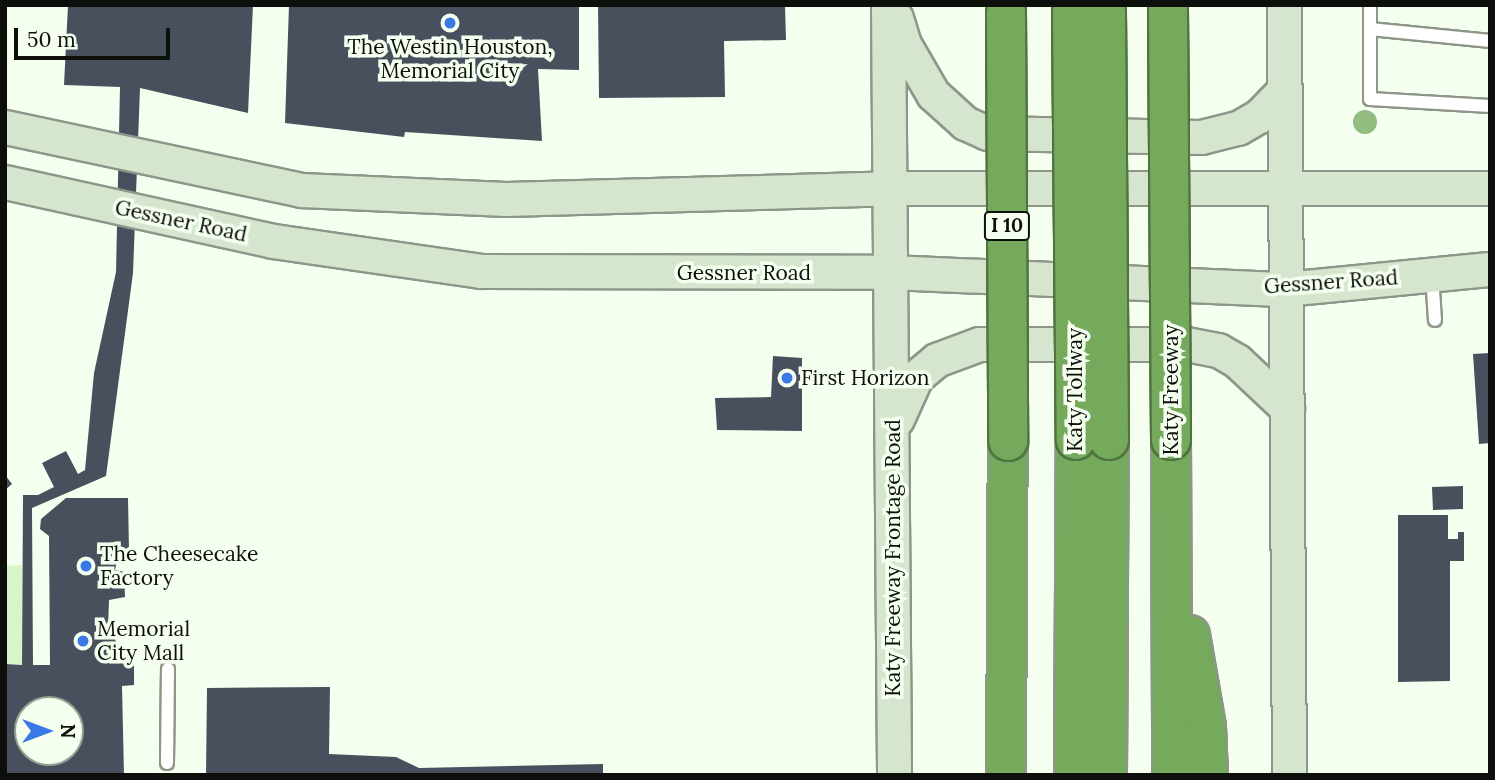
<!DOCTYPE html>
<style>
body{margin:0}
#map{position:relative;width:1495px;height:780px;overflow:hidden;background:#f4ffef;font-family:Lora,serif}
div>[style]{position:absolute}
.green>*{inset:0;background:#d6f5c8}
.water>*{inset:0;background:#93bc81}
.round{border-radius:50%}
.building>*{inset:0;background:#49505d}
.roads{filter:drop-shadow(2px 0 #8d9688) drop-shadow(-2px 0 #8d9688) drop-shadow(0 2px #8d9688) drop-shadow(0 -2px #8d9688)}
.service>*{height:12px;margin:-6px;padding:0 6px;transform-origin:6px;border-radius:6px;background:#fff}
.secondary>*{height:33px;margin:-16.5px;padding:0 16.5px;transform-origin:16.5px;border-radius:16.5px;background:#d6e5ce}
.motorway>*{height:38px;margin:-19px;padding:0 19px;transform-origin:19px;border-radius:19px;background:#75a95b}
.bridges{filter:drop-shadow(2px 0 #50733f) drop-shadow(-2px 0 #50733f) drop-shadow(0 2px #50733f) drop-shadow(0 -2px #50733f)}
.motorway-bridge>*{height:38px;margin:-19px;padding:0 19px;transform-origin:19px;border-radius:19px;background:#75a95b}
.dots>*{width:19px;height:19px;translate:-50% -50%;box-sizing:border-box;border:4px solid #f4ffef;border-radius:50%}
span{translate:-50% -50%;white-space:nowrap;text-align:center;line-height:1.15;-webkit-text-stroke:7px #f4ffef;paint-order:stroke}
.shield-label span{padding:2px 5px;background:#f4ffef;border:2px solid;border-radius:5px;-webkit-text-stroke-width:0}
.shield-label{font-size:19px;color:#0c0f0a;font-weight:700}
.poi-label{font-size:21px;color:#0c0f0a}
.left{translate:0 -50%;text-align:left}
.street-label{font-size:21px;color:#0c0f0a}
.frame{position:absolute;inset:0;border:7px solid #0c0f0a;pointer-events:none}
.north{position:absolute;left:14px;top:696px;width:70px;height:70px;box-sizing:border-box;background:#f4ffef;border:2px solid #979f93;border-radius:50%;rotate:90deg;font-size:19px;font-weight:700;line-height:28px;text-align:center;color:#0c0f0a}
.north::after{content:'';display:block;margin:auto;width:24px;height:32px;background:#3978e6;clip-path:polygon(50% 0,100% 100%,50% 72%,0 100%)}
.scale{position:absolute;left:14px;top:28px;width:156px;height:32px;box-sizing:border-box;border:4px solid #0c0f0a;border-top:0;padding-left:9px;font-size:21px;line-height:24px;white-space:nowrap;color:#0c0f0a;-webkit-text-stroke:5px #f4ffef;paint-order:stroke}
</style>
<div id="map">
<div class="green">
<div style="clip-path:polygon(22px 565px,22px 665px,5px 664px,5px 566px)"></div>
</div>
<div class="water">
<div class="round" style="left:1353px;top:110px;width:24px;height:24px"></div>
</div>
<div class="building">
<div style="clip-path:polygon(evenodd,68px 5px,253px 5px,248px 113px,140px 88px,133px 273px,106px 476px,32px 508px,33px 665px,50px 665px,49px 536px,40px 529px,41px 519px,66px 498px,128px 498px,129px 550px,117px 561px,115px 570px,124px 572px,125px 597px,109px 600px,108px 630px,115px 631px,116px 652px,134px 651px,134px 685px,122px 686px,124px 775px,5px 775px,5px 664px,22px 665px,23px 495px,38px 495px,54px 487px,42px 463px,66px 451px,78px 474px,85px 470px,94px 373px,116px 272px,120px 87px,64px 85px,68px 5px,28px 710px,70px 710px,70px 752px,28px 752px,28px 710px)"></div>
<div style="clip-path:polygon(289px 5px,579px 5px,579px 70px,538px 69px,542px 141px,405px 132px,404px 137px,285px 123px)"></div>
<div style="clip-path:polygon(598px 5px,785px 5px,786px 40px,724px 41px,725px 97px,599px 98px)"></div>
<div style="clip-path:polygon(1490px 353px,1490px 443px,1479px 444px,1473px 354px)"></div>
<div style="clip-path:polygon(773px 356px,802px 358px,802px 431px,717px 430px,715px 398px,771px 397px)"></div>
<div style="clip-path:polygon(5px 475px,12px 484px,5px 490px)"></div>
<div style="clip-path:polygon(1463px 486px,1463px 509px,1433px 510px,1432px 487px)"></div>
<div style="clip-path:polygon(1398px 515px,1448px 515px,1448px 539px,1458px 539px,1458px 532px,1464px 532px,1464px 561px,1450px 561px,1450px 681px,1398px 682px)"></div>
<div style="clip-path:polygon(330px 687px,329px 754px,396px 757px,419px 768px,603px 764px,603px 775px,206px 775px,207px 688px)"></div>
</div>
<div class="roads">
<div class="service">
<div style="left:1370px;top:5px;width:94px;rotate:90deg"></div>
<div style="left:1370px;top:99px;width:120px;rotate:3.3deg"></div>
<div style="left:1370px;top:29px;width:121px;rotate:5.7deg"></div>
<div style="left:1432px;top:275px;width:45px;rotate:86.2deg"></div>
<div style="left:167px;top:763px;width:94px;rotate:-89.4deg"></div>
</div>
<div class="secondary">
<div style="left:888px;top:5px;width:770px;rotate:89.55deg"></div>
<div style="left:1284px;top:5px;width:770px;rotate:89.63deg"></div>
<div style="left:896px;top:18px;width:27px;rotate:73deg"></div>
<div style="left:904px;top:44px;width:58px;rotate:59.9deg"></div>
<div style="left:933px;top:94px;width:43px;rotate:42.2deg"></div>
<div style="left:965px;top:123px;width:24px;rotate:24deg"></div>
<div style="left:987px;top:133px;width:214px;rotate:1.1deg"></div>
<div style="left:1201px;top:137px;width:38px;rotate:-14deg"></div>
<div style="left:1238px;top:128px;width:24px;rotate:-30deg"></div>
<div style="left:1259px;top:116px;width:36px;rotate:-46deg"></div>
<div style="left:5px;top:127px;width:303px;rotate:12deg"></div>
<div style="left:301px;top:190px;width:205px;rotate:2.5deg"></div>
<div style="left:506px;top:199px;width:384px;rotate:-1.6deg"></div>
<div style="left:890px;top:188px;width:600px"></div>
<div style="left:5px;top:182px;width:274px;rotate:12.4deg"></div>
<div style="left:273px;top:241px;width:209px;rotate:8.2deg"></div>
<div style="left:480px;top:271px;width:410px;rotate:0.1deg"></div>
<div style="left:890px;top:272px;width:395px;rotate:2.5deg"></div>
<div style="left:1285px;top:289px;width:206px;rotate:-5.6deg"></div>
<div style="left:897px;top:419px;width:46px;rotate:-65.7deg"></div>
<div style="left:916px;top:377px;width:26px;rotate:-40deg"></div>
<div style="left:936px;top:360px;width:46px;rotate:-20.4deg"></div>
<div style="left:979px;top:344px;width:207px"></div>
<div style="left:1186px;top:344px;width:33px;rotate:11deg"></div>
<div style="left:1218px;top:350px;width:22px;rotate:30deg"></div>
<div style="left:1237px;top:361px;width:69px;rotate:43.2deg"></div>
</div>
<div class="motorway">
<div style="left:1171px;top:440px;width:335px;rotate:89.8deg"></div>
<div style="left:1190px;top:635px;width:93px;rotate:80.1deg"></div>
<div style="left:1206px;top:727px;width:48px;rotate:87.6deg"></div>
<div style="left:1006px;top:775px;width:334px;rotate:-89.7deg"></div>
<div style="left:1074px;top:775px;width:335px;rotate:-89.7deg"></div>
<div style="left:1107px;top:775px;width:335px;rotate:-89.7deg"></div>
</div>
</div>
<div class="bridges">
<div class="motorway-bridge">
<div style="left:1168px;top:9px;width:431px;rotate:89.6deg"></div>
<div style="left:1106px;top:11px;width:429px;rotate:89.6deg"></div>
<div style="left:1006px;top:12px;width:429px;rotate:89.7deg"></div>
<div style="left:1072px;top:12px;width:428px;rotate:89.5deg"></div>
</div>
</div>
<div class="dots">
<div style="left:450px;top:23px;background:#3978e6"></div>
<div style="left:787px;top:378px;background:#3978e6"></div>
<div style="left:86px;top:566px;background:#3978e6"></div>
<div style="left:83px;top:641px;background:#3978e6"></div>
</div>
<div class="shield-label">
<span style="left:1007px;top:226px">I 10</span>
</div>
<div class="poi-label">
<span style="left:450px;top:59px">The Westin Houston,<br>Memorial City</span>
<span class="left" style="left:801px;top:378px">First Horizon</span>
<span class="left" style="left:100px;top:566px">The Cheesecake<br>Factory</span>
<span class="left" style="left:97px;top:641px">Memorial<br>City Mall</span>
</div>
<div class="street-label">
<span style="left:181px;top:221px;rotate:12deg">Gessner Road</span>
<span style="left:744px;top:273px">Gessner Road</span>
<span style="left:1331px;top:282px;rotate:-4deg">Gessner Road</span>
<span style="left:1075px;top:390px;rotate:-90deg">Katy Tollway</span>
<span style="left:1171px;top:390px;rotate:-90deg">Katy Freeway</span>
<span style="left:893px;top:558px;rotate:-90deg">Katy Freeway Frontage Road</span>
</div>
<div class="frame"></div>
<div class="north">N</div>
<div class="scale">50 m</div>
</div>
